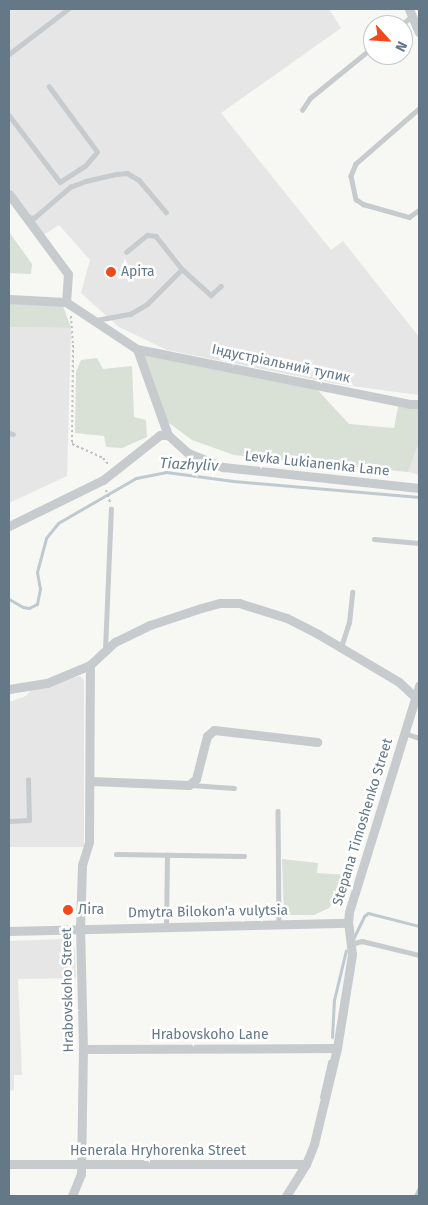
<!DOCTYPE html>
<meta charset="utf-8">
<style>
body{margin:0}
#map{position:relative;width:428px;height:1205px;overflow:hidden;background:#f7f7f4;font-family:"Fira Sans",sans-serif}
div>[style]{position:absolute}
.built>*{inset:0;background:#e5e6e5}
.green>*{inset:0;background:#d9e0d5}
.stream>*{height:3px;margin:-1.5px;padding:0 1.5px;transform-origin:1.5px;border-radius:1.5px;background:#becacf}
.path>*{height:2px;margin-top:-1px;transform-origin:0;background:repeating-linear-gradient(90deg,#bec1c3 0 2.5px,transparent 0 5px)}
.lane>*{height:4.5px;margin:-2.25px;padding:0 2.25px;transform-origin:2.25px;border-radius:2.25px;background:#c7cbce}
.street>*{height:9px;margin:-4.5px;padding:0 4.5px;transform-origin:4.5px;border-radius:4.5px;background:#c7cbce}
.dots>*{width:14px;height:14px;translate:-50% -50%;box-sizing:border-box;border:2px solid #fff;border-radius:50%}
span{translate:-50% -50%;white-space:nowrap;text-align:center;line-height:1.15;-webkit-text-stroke:5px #fff;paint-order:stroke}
.poi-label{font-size:14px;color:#647887}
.left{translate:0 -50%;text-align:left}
.street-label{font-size:14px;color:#647887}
.water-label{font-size:15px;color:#607b83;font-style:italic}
.frame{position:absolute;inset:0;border:10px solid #647887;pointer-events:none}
.north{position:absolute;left:363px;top:15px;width:50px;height:50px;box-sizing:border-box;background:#fff;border:1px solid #c1c9cf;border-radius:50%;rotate:116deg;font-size:14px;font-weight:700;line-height:20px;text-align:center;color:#647887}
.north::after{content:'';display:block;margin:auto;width:18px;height:22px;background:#ef491c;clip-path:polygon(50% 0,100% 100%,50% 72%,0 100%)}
</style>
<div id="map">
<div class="built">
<div style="clip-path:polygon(9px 9px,329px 9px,341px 28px,221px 113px,331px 250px,343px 241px,419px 337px,419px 395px,337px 384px,167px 350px,119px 327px,81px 293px,90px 260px,59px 225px,42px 236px,9px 187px)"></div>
<div style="clip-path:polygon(9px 327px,71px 328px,67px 476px,9px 503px)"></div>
<div style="clip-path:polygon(419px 443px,419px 475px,408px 472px)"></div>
<div style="clip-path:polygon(80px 676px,84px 680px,84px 847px,9px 847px,9px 702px,26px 696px,33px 688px)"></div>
<div style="clip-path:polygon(67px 939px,75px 948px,76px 978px,18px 979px,22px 1075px,14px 1075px,14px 1090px,9px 1091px,9px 941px)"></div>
</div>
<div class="green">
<div style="clip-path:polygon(9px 232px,32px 264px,31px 274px,9px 273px)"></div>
<div style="clip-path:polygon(9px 303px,63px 306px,71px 328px,9px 327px)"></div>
<div style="clip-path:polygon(137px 349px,313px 385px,349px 424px,394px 428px,399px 402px,419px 404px,419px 443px,408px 472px,234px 455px,192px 440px,161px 417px)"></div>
<div style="clip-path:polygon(97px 358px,103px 369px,132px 366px,134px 417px,146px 420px,147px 437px,122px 448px,106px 447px,104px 436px,75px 433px,76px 372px,81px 360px)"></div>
<div style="clip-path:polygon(282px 859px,318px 863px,317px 873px,347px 875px,341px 891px,329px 908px,314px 915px,287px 915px,284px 913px)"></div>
</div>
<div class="stream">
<div style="left:9px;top:599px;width:16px;rotate:30deg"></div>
<div style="left:23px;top:607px;width:6px;rotate:9deg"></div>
<div style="left:29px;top:608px;width:9px;rotate:-27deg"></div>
<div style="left:37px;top:604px;width:15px;rotate:-79deg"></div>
<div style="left:40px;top:589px;width:17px;rotate:-100deg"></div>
<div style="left:37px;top:572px;width:35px;rotate:-75deg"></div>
<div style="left:46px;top:538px;width:19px;rotate:-51deg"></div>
<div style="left:58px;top:523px;width:90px;rotate:-30deg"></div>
<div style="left:136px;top:478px;width:31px;rotate:-11deg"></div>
<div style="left:166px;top:472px;width:68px;rotate:7.7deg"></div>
<div style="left:233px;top:481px;width:187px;rotate:4.9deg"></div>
<div style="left:353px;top:939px;width:25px;rotate:-64deg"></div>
<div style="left:364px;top:916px;width:5px;rotate:-37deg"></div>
<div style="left:368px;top:913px;width:53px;rotate:14.3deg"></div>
<div style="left:332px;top:1037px;width:37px;rotate:-87deg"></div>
<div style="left:334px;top:1000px;width:51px;rotate:-76.5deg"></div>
<div style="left:321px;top:1097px;width:37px;rotate:-77deg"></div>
<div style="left:415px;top:1196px;width:10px;rotate:-66deg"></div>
</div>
<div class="path">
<div style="left:71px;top:316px;width:29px;rotate:86deg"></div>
<div style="left:73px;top:345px;width:99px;rotate:90.6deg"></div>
<div style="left:72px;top:444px;width:34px;rotate:24deg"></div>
<div style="left:103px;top:458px;width:8px;rotate:50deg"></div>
<div style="left:106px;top:490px;width:13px;rotate:72deg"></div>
</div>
<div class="lane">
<div style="left:401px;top:25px;width:14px;rotate:-39deg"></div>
<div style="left:9px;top:54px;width:74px;rotate:-37.3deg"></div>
<div style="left:419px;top:109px;width:84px;rotate:138.9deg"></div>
<div style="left:356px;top:164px;width:13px;rotate:113deg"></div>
<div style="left:351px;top:176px;width:24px;rotate:78deg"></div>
<div style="left:356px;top:199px;width:9px;rotate:36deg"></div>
<div style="left:363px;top:204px;width:48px;rotate:15.8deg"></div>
<div style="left:409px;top:217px;width:12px;rotate:-35deg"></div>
<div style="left:302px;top:110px;width:14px;rotate:-56deg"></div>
<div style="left:310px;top:98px;width:81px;rotate:-39deg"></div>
<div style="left:9px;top:115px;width:84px;rotate:52.7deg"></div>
<div style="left:60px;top:182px;width:30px;rotate:-33deg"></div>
<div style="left:85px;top:166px;width:18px;rotate:-49deg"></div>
<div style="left:97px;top:152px;width:81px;rotate:-126.4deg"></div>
<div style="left:28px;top:217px;width:6px;rotate:9deg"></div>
<div style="left:34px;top:218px;width:48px;rotate:-40.7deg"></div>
<div style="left:70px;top:187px;width:17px;rotate:-21deg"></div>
<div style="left:86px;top:181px;width:32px;rotate:-13deg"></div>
<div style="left:117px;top:174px;width:10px;rotate:-6deg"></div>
<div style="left:127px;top:173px;width:14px;rotate:30deg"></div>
<div style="left:139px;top:180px;width:42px;rotate:49.8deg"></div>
<div style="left:126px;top:252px;width:27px;rotate:-39deg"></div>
<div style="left:147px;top:235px;width:9px;rotate:6deg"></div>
<div style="left:156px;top:236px;width:42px;rotate:51.8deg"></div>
<div style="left:96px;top:320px;width:35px;rotate:-10deg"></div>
<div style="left:130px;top:314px;width:20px;rotate:-30deg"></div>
<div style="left:147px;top:304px;width:49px;rotate:-45deg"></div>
<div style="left:182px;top:269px;width:39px;rotate:42deg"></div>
<div style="left:211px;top:295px;width:13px;rotate:-42deg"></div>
<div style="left:9px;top:433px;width:4px;rotate:14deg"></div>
<div style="left:374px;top:539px;width:45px;rotate:5.1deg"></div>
<div style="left:341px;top:647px;width:25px;rotate:-72deg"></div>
<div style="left:349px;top:623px;width:31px;rotate:-84deg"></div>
<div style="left:105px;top:650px;width:141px;rotate:-87.6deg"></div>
<div style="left:404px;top:733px;width:16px;rotate:18deg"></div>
<div style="left:191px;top:785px;width:43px;rotate:4deg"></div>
<div style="left:278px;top:811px;width:113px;rotate:89.5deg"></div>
<div style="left:9px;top:821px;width:20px;rotate:-3deg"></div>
<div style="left:29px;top:820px;width:40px;rotate:-91.4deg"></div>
<div style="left:116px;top:854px;width:128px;rotate:0.9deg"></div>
<div style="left:166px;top:927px;width:72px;rotate:-89.2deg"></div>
<div style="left:351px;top:944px;width:11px;rotate:-15deg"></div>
<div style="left:362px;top:941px;width:59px;rotate:13.8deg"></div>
</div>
<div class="street">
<div style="left:409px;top:9px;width:25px;rotate:67deg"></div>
<div style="left:9px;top:194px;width:99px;rotate:53.6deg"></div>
<div style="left:68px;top:274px;width:28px;rotate:94deg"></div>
<div style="left:66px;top:302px;width:85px;rotate:33.5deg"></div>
<div style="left:137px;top:349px;width:91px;rotate:70.2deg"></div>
<div style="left:9px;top:299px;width:57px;rotate:3deg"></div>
<div style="left:137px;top:349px;width:278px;rotate:11.4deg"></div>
<div style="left:410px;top:404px;width:9px"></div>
<div style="left:9px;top:526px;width:105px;rotate:-26.1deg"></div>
<div style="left:103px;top:480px;width:73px;rotate:-38.3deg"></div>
<div style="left:160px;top:435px;width:8px"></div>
<div style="left:168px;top:435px;width:27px;rotate:42deg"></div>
<div style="left:188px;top:453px;width:38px;rotate:22deg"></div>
<div style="left:223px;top:467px;width:197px;rotate:6.1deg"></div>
<div style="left:9px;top:689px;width:38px;rotate:-9deg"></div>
<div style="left:47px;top:683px;width:47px;rotate:-22.7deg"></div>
<div style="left:90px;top:665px;width:34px;rotate:-43deg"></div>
<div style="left:115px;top:642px;width:39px;rotate:-26deg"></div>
<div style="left:150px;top:625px;width:54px;rotate:-18.4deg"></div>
<div style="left:201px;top:608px;width:20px;rotate:-15deg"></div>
<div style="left:220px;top:603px;width:19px"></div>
<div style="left:239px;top:603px;width:50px;rotate:17.4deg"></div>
<div style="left:287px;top:618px;width:35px;rotate:27deg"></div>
<div style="left:318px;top:634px;width:94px;rotate:30.7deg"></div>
<div style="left:399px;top:682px;width:23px;rotate:43deg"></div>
<div style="left:91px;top:781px;width:98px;rotate:2.3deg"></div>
<div style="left:189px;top:785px;width:9px;rotate:-41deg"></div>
<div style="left:196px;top:779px;width:44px;rotate:-75.7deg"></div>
<div style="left:207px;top:736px;width:9px;rotate:-41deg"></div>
<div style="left:214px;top:730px;width:104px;rotate:6.6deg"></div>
<div style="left:9px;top:931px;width:339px;rotate:-1.4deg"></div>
<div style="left:83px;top:1049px;width:254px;rotate:-0.2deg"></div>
<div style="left:9px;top:1164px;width:297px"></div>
<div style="left:72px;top:1196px;width:24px;rotate:-68deg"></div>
<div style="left:81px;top:1174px;width:125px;rotate:-89.1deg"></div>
<div style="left:83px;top:1049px;width:120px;rotate:-91.4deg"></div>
<div style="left:80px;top:929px;width:64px;rotate:-88.2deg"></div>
<div style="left:82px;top:865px;width:24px;rotate:-73deg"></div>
<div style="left:89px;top:842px;width:177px;rotate:-89.7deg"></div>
<div style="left:286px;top:1196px;width:38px;rotate:-58deg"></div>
<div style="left:306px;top:1164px;width:22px;rotate:-68deg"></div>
<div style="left:314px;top:1144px;width:99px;rotate:-76.5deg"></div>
<div style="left:337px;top:1048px;width:95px;rotate:-80.9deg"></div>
<div style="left:352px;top:954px;width:31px;rotate:-97deg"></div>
<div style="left:348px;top:923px;width:11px;rotate:-85deg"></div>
<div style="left:349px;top:912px;width:237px;rotate:-72.8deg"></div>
</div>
<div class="dots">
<div style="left:111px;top:272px;background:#ef491c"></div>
<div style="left:68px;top:910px;background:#ef491c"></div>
</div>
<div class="poi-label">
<span class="left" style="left:121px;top:272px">Аріта</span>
<span class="left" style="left:78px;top:910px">Ліга</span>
</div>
<div class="street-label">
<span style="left:281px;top:364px;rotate:12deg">Індустріальний тупик</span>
<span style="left:317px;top:464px;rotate:6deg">Levka Lukianenka Lane</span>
<span style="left:363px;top:822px;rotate:-73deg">Stepana Timoshenko Street</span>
<span style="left:208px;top:912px;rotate:-1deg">Dmytra Bilokon'a vulytsia</span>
<span style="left:68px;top:990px;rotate:-91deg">Hrabovskoho Street</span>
<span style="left:210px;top:1035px">Hrabovskoho Lane</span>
<span style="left:158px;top:1151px">Henerala Hryhorenka Street</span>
</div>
<div class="water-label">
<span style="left:189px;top:465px;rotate:3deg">Tiazhyliv</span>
</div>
<div class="frame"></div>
<div class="north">N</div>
</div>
